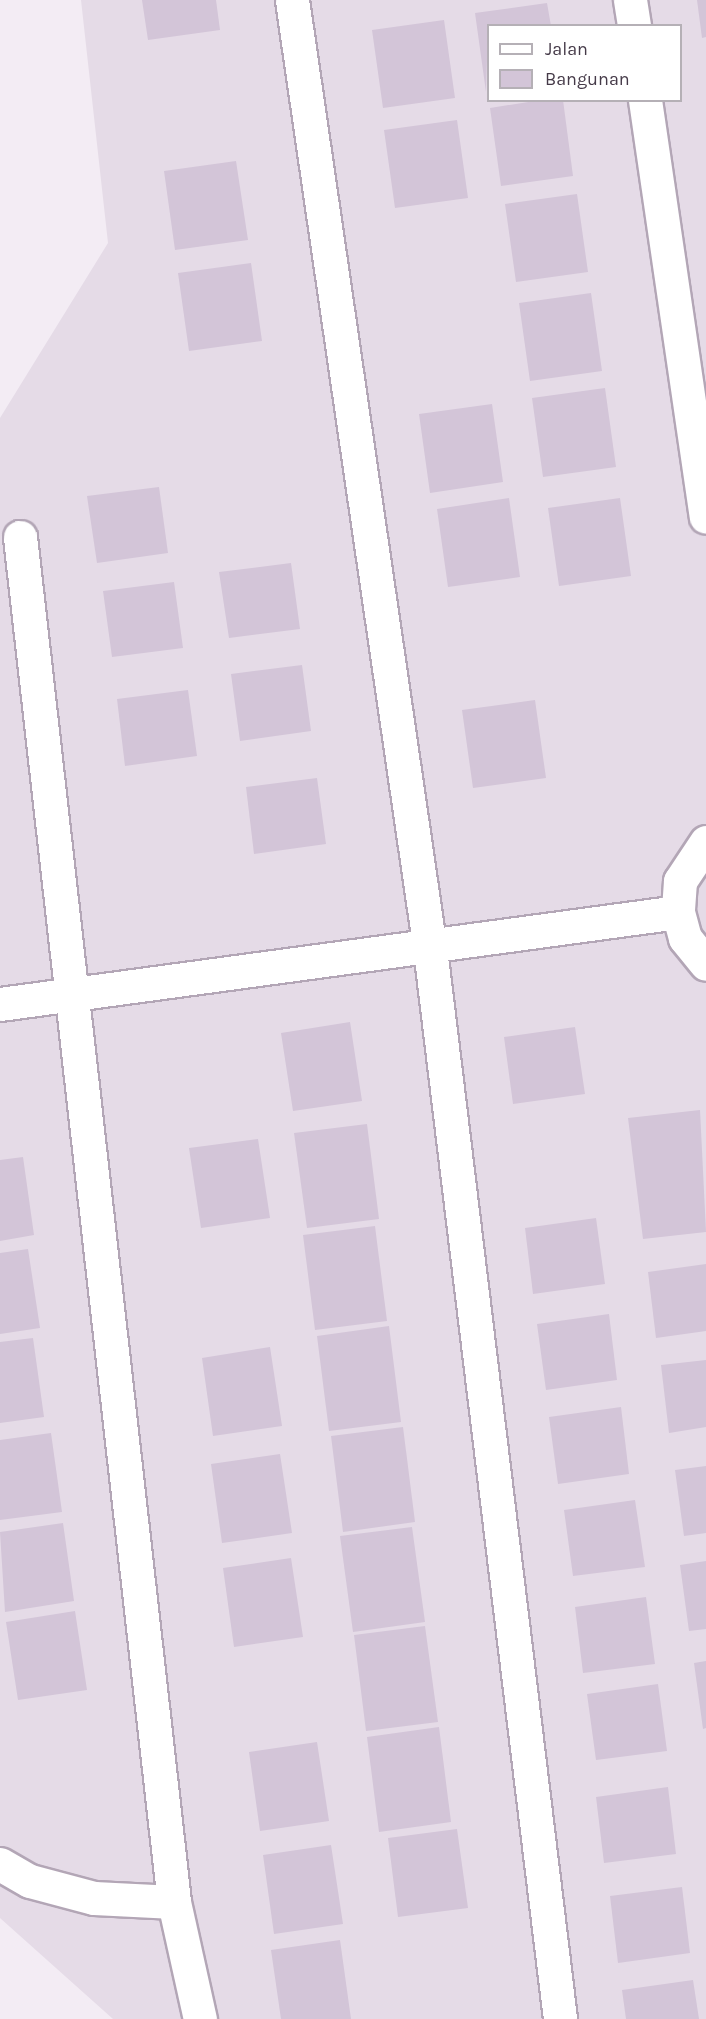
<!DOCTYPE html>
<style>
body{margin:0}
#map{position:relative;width:706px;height:2019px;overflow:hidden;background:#f3ecf4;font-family:Karla,sans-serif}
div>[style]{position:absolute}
.residential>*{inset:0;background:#e5dbe7}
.building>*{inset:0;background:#d3c5d8}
.roads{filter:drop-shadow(2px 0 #b3a6b6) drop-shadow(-2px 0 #b3a6b6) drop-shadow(0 2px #b3a6b6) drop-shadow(0 -2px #b3a6b6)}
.minor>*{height:33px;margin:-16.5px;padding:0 16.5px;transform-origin:16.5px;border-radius:16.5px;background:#fff}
span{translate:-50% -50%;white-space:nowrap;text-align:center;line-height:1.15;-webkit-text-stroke:4.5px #fff;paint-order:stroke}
.legend{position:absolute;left:487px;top:24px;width:195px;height:78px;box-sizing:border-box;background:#fff;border:2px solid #b5b0b6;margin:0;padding:8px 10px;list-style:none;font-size:18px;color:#453a48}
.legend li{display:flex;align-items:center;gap:12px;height:30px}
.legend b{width:30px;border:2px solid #b5b0b6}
</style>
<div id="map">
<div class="residential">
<div style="clip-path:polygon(evenodd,81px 0,706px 0,706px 2019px,113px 2019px,0 1918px,0 418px,108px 243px,81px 0,488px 26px,680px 26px,680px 100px,488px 100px,488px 26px)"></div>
</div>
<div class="building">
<div style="clip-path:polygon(142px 0,216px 0,220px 30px,148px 40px)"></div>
<div style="clip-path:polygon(697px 0,706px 0,706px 37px,702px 38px)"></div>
<div style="clip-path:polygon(547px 3px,551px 26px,488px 26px,486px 92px,475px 13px)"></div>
<div style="clip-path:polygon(444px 20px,455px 98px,383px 108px,372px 30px)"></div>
<div style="clip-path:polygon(541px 100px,563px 100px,573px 176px,501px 186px,490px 108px)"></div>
<div style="clip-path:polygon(457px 120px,468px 198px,395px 208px,384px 130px)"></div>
<div style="clip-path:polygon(236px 161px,248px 240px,175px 250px,164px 171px)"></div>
<div style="clip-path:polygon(577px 194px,588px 272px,516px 282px,505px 204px)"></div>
<div style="clip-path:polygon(251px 263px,262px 341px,189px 351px,178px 273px)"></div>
<div style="clip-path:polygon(591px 293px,602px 371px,530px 381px,519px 303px)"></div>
<div style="clip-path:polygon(605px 388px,616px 467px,543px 477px,532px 398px)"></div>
<div style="clip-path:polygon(492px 404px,503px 482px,430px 493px,419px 414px)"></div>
<div style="clip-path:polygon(159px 487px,168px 553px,97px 563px,87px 496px)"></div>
<div style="clip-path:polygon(509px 498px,520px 577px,448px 587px,437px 509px)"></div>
<div style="clip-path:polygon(620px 498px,631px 576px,559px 586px,548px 508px)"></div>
<div style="clip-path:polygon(291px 563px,300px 629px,229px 638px,219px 572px)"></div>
<div style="clip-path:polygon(174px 582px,183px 648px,112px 657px,103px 591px)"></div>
<div style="clip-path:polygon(302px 665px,311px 731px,240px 741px,231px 674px)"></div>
<div style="clip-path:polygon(188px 690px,197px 756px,125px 766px,117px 699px)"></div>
<div style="clip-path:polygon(535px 700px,546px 778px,473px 788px,462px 710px)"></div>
<div style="clip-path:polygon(317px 778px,326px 844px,254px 854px,246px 787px)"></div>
<div style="clip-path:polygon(350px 1022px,362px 1101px,293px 1111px,281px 1033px)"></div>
<div style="clip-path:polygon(575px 1027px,585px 1094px,513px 1104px,504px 1037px)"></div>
<div style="clip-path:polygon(700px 1110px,706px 1232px,643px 1239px,628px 1118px)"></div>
<div style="clip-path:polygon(367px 1124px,379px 1219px,307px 1228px,294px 1133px)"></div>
<div style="clip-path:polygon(258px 1139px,270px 1218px,201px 1228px,189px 1148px)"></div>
<div style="clip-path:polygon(23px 1157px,34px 1235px,0 1241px,0 1160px)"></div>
<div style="clip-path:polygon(596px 1218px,605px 1284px,533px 1294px,525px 1228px)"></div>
<div style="clip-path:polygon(375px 1226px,387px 1321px,315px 1330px,303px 1235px)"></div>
<div style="clip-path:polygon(28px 1249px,40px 1328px,0 1334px,0 1253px)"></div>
<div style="clip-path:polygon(706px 1264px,706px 1331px,656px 1338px,648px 1272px)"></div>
<div style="clip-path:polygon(609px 1314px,617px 1380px,546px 1390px,537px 1324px)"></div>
<div style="clip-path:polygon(389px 1326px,401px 1422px,329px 1431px,317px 1336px)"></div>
<div style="clip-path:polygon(33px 1338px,44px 1417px,0 1423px,0 1342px)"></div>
<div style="clip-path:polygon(270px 1347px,282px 1426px,213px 1436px,202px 1358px)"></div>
<div style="clip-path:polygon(706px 1360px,706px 1427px,669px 1433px,661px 1365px)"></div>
<div style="clip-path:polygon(621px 1407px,629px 1474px,558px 1484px,549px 1417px)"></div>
<div style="clip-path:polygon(403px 1427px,415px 1522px,343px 1532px,331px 1436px)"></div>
<div style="clip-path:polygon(51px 1433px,62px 1512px,0 1520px,0 1440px)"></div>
<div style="clip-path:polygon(280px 1454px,292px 1533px,222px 1543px,211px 1464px)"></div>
<div style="clip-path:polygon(706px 1466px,706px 1533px,684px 1536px,675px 1470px)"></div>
<div style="clip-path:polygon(635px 1500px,645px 1567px,573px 1576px,564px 1510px)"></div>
<div style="clip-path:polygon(63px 1523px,74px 1601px,5px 1612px,0 1532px)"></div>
<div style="clip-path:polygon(412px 1527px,425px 1622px,353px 1632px,340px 1536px)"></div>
<div style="clip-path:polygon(291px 1558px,303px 1637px,234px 1647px,223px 1568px)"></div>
<div style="clip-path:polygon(706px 1561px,706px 1629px,689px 1631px,680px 1565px)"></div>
<div style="clip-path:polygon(646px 1597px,655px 1664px,583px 1673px,575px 1607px)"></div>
<div style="clip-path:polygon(75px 1611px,87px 1690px,18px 1700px,6px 1622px)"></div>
<div style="clip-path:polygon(425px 1626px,438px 1722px,366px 1731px,354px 1635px)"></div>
<div style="clip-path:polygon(706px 1661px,706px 1728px,703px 1729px,694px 1663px)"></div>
<div style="clip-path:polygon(658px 1684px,667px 1751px,596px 1760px,587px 1694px)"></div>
<div style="clip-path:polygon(439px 1727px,451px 1822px,379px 1832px,367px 1737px)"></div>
<div style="clip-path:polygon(317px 1742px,329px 1821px,260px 1831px,249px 1752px)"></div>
<div style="clip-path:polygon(668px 1787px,676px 1854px,604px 1863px,596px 1797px)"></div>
<div style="clip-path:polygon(457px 1829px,468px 1908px,398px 1917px,388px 1838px)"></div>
<div style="clip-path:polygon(331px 1845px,343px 1924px,274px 1934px,263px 1855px)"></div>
<div style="clip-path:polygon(682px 1887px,690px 1953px,618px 1963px,610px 1896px)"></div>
<div style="clip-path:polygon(340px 1940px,351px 2019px,281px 2019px,271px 1950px)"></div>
<div style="clip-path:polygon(693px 1980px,699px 2019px,626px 2019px,622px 1990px)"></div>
</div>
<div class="roads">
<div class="minor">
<div style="left:292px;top:0;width:959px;rotate:81.73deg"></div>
<div style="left:430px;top:949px;width:1078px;rotate:83.07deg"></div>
<div style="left:630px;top:0;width:26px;rotate:81deg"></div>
<div style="left:645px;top:100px;width:421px;rotate:81.7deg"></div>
<div style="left:20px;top:537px;width:1374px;rotate:83.56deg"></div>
<div style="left:174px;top:1902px;width:120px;rotate:77.5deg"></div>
<div style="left:706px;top:842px;width:47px;rotate:123.7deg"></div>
<div style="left:680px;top:881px;width:31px;rotate:94deg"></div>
<div style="left:678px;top:912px;width:27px;rotate:75deg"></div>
<div style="left:685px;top:938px;width:33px;rotate:51deg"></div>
<div style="left:0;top:1004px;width:684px;rotate:-7.73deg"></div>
<div style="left:0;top:1864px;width:34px;rotate:30deg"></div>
<div style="left:30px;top:1881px;width:66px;rotate:14.9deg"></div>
<div style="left:94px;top:1898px;width:80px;rotate:2.9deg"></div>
</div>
</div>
<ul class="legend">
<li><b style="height:8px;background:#fff"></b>Jalan</li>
<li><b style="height:16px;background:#d3c5d8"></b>Bangunan</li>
</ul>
</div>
